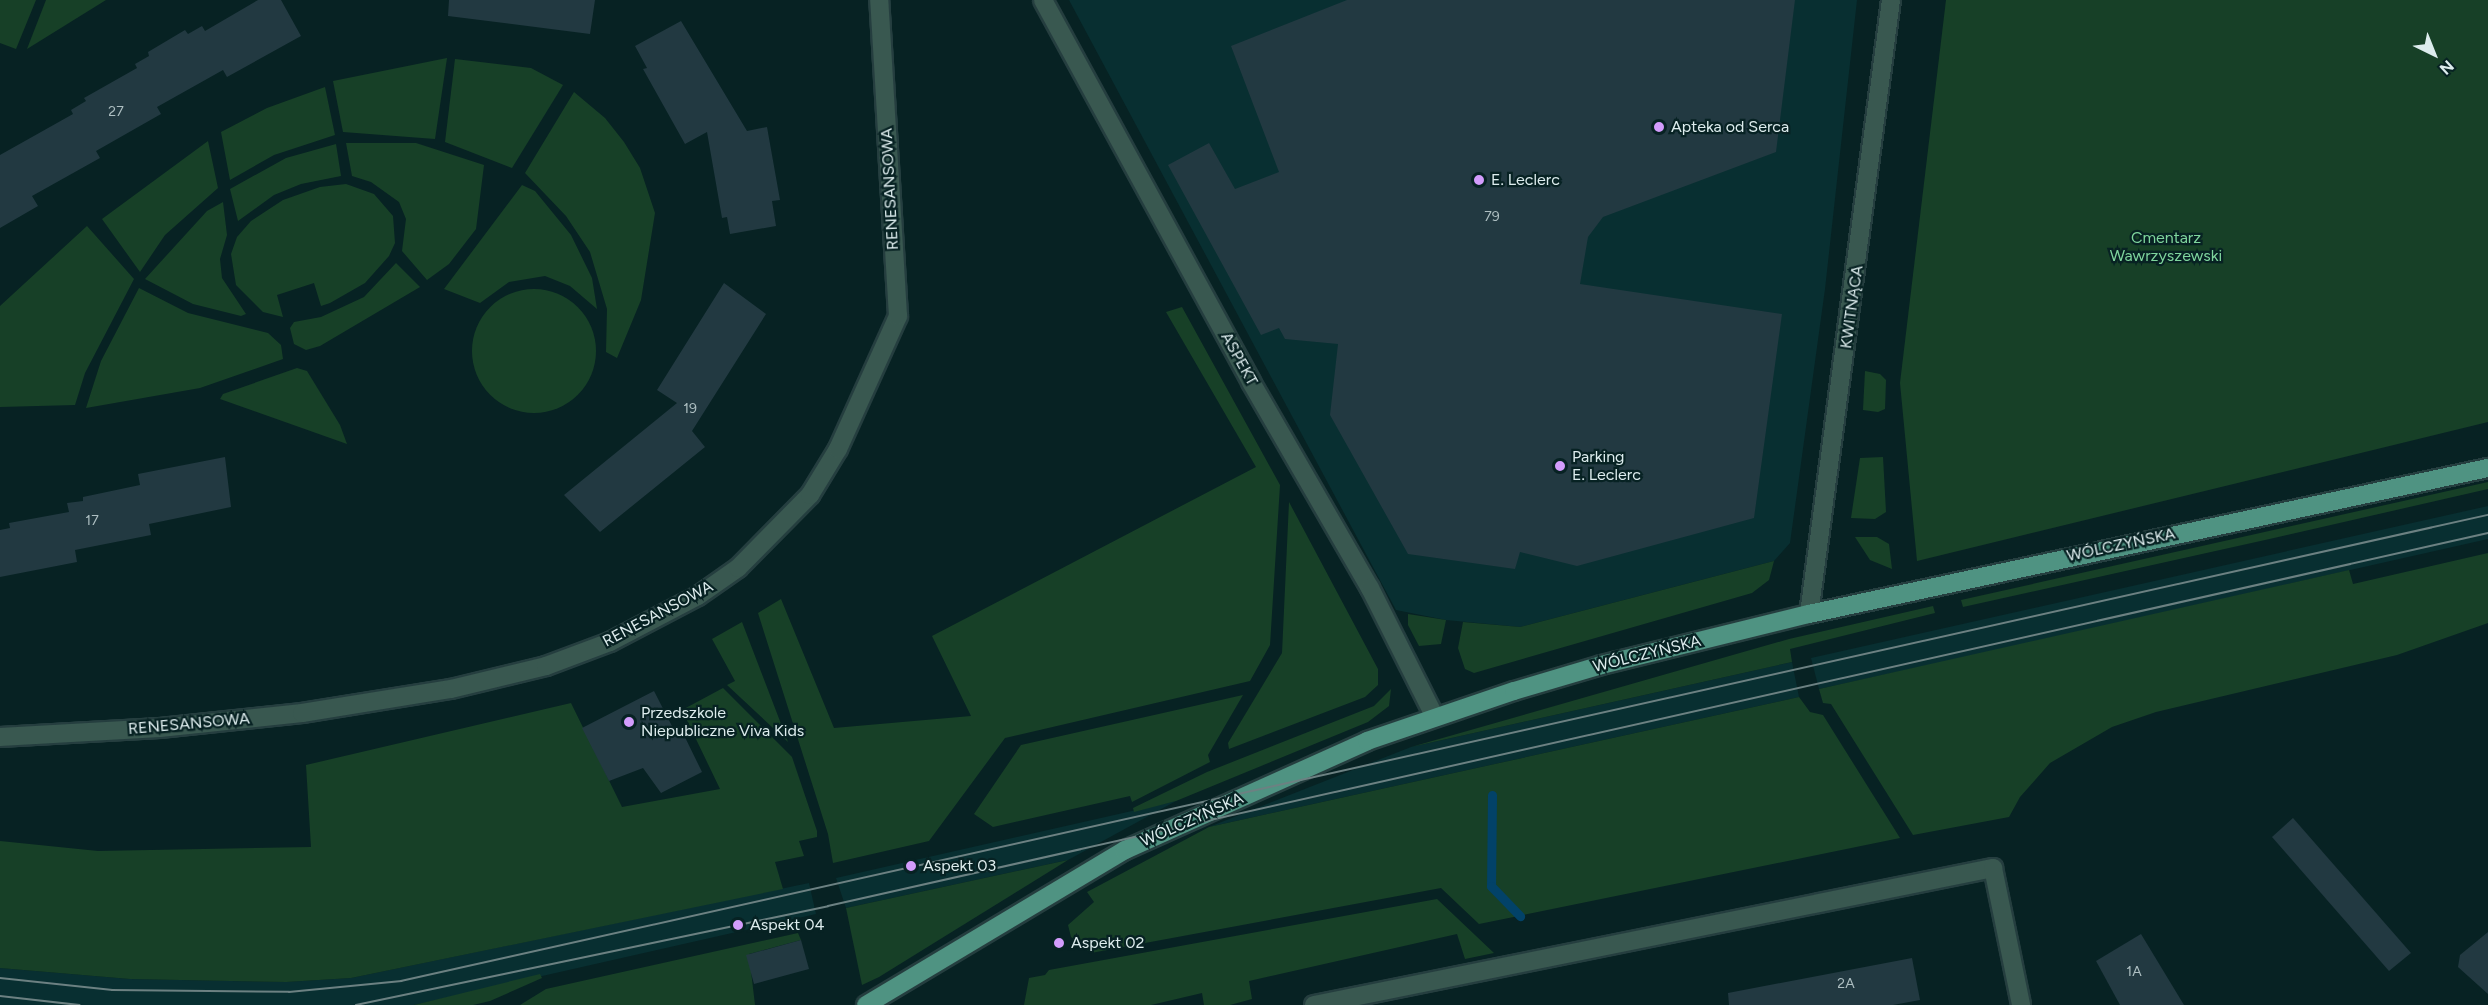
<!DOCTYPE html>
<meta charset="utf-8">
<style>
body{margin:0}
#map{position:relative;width:2488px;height:1005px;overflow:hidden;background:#072223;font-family:Figtree,sans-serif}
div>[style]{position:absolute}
.built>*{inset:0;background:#082f31}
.green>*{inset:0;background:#174027}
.round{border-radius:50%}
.stream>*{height:9px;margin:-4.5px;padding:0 4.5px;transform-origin:4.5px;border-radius:4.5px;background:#024268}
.building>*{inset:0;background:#223941}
.roads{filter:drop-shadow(2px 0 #253e3f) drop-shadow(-2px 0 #253e3f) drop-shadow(0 2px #253e3f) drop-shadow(0 -2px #253e3f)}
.minor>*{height:18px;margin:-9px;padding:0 9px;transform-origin:9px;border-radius:9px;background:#395850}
.major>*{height:18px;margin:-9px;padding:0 9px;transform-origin:9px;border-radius:9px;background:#4f9382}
.tram>*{height:1.5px;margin:-0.75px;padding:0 0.75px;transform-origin:0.75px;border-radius:0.75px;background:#6c8182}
.dots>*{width:16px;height:16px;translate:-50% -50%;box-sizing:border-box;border:3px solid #072223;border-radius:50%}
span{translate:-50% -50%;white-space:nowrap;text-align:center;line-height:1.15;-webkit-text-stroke:4.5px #072223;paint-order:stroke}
.number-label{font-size:14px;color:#aebfc2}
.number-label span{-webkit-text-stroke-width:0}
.poi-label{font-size:16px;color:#ddeced}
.left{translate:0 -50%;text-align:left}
.street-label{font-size:16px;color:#ddeced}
.park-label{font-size:16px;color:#7fd59d}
.north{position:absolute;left:2404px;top:24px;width:60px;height:60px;-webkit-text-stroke:4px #072223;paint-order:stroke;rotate:137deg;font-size:16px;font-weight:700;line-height:24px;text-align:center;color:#ddeced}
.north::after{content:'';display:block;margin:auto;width:21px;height:27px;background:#ddeced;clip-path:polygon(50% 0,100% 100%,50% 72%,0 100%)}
</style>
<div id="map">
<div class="built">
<div style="clip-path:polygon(1069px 0,1857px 0,1825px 289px,1790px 543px,1774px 561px,1520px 627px,1446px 620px,1396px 610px)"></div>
<div style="clip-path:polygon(2488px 506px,2488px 539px,1943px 662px,1819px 689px,1811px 658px)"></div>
<div style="clip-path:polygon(1792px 662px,1799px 697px,1209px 827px,1411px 747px)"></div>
<div style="clip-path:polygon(1176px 801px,1068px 860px,846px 908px,836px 878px)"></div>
<div style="clip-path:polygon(809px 883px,816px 914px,414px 1005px,0 1005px,0 968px,130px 979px,286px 982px,351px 978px)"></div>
</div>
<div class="green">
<div style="clip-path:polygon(0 0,36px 0,16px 49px,0 43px)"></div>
<div style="clip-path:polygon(46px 0,106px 0,27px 49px)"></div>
<div style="clip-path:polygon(1946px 0,2488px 0,2488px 422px,1917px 561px,1900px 383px)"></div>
<div style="clip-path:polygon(447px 58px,435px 139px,343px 132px,333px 81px)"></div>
<div style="clip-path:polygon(455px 59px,531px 68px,563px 85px,512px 168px,445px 142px)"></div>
<div style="clip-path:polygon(325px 87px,335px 135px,274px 155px,230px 180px,221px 132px,267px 108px)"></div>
<div style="clip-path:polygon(574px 92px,605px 118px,624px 142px,640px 168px,655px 213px,641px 300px,617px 358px,606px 352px,607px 309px,590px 252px,566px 216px,525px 173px)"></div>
<div style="clip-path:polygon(208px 141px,218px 188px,165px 235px,140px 272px,102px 219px)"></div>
<div style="clip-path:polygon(346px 143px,416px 143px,484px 165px,476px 229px,449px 264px,427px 280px,402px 251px,406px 219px,399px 202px,371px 182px,352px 176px)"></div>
<div style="clip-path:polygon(336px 144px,341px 176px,301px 184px,274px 195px,238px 221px,230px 189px,286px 158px)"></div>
<div style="clip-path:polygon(346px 184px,374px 194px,393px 216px,395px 243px,389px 256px,365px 283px,330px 303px,321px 306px,314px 283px,277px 295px,283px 317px,263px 312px,236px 285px,231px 254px,237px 237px,251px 221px,283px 200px,320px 187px)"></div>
<div style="clip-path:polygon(522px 185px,535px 191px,571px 235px,592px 278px,597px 309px,570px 286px,545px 276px,509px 282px,480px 303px,444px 289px)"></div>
<div style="clip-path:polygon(223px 202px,227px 235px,220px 259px,222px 278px,246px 314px,241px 316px,193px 304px,145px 279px,207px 211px)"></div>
<div style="clip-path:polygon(87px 226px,134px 279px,85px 373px,75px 405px,0 407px,0 306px)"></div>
<div style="clip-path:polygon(396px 263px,420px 287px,320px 346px,306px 350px,294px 344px,290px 328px,294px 322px,321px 317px,364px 297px)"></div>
<div style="clip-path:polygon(139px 288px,188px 313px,268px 333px,281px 345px,283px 359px,200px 388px,86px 408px,101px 361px)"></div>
<div class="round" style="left:472px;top:289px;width:124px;height:124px"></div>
<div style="clip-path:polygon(1182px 307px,1280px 485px,1270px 645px,1250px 681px,1005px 738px,929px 841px,833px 863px,828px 834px,758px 613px,781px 599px,834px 728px,971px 716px,932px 636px,1256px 467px,1166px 312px)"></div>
<div style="clip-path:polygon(297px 368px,307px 371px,340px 425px,347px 444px,220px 399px,223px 394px)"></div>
<div style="clip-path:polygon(1865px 371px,1880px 374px,1886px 380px,1885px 409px,1878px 412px,1863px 410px)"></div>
<div style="clip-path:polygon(1883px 457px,1886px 512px,1875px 519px,1851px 518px,1860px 458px)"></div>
<div style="clip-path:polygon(2488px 482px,2488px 489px,2274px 538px,1963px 607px,1961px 600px)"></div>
<div style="clip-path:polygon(1289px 502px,1378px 669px,1378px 685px,1365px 697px,1229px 749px,1228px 743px,1282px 653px)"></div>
<div style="clip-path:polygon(1855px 537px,1877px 537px,1889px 544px,1892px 569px,1870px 560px)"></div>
<div style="clip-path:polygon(2488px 553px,2488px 623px,2397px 655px,2156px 712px,2112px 727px,2050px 763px,2020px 797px,2009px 817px,1913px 835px,1831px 704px,1823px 703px,1819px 689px,2349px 570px,2353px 584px)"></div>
<div style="clip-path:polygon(1774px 561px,1769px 580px,1752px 593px,1474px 673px,1465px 669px,1458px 648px,1463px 622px,1520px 627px)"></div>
<div style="clip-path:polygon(1933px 606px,1935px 613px,1790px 649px,1792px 662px,1411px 747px,1789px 639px)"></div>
<div style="clip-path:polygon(1408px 614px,1446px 620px,1441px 644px,1419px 646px,1408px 625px)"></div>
<div style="clip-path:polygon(742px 622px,788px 742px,727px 685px,735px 681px,712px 639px)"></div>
<div style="clip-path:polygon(723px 688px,792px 757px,817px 831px,817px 837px,799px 841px,804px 856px,775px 862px,783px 889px,351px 978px,286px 982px,130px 979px,0 968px,0 841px,98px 851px,311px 847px,306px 765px,571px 703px,622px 807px,720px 789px,682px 710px)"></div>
<div style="clip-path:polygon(1391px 689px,1389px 706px,1368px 722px,1176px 801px,1134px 812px,1133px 808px,1207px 772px,1374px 706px)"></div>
<div style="clip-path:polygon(1243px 695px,1208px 755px,1210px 762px,1132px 802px,1130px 796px,993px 827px,974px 814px,1021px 745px)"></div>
<div style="clip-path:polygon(1799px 697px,1810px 712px,1823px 715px,1900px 838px,1479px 924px,1441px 888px,1091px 953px,1071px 937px,1068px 925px,1094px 902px,1087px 892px,1209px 827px)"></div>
<div style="clip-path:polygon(1068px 860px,879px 977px,862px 985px,846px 908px)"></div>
<div style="clip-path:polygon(1437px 899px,1494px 953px,1465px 959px,1457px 934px,1249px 981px,1252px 999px,1230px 1005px,1204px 1005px,1202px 993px,1151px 1005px,1024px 1005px,1029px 978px,1045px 975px,1049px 970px)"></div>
<div style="clip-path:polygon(798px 933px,801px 940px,749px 954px,755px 1005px,520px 1005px,546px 989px)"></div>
<div style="clip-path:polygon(540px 974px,542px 978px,490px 1001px,473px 1005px,414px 1005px)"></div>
</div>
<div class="stream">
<div style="left:1492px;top:795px;width:91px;rotate:90.6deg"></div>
<div style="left:1491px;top:886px;width:42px;rotate:46deg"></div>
</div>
<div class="building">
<div style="clip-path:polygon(258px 0,281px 0,301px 36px,227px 77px,223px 70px,157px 107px,161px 114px,96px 151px,100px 158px,32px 196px,38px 206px,0 228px,0 155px,73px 114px,71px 110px,86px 101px,84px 98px,137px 68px,135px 64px,149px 56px,148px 52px,185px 30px,188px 34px,202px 26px,205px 31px)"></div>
<div style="clip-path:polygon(449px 0,595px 0,590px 34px,448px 16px)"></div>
<div style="clip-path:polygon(1347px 0,1795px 0,1776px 152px,1603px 217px,1588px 237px,1580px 284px,1782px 314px,1754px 518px,1577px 566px,1520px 552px,1515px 569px,1408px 554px,1330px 415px,1338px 344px,1285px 339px,1279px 328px,1261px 335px,1168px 165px,1209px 143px,1235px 189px,1279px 172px,1231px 46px)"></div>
<div style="clip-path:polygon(681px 21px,747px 131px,767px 127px,780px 200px,772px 201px,776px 226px,730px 234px,727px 217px,722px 218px,707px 132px,685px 144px,643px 69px,647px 68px,635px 46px)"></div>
<div style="clip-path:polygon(724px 283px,766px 314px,692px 431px,705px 447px,600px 532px,564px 495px,677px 403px,657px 390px)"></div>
<div style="clip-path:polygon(225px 457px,231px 507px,149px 524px,151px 535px,75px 550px,77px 562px,0 577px,0 530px,10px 528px,9px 523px,69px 512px,67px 503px,83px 501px,83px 497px,140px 485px,138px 474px)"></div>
<div style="clip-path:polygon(654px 691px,674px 730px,680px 727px,702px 772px,661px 793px,643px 768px,609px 781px,582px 728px)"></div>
<div style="clip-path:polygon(2293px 818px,2411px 953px,2389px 971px,2272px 837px)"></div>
<div style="clip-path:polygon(2488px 932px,2488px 994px,2458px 967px,2460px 955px)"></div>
<div style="clip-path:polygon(2141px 934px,2184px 1005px,2120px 1005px,2096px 961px)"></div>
<div style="clip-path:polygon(801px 940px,809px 969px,754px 984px,746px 955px)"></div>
<div style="clip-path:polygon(1912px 958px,1920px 1000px,1893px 1005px,1729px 1005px,1728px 993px)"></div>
</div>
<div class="roads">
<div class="minor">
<div style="left:1043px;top:0;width:435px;rotate:61.4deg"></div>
<div style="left:1251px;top:382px;width:238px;rotate:60deg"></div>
<div style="left:1370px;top:588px;width:144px;rotate:63.3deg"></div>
<div style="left:1809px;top:614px;width:619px;rotate:-82.39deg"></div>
<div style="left:0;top:737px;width:160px;rotate:-3.2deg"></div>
<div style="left:160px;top:728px;width:143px;rotate:-6deg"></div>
<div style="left:302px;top:713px;width:151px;rotate:-9.2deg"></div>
<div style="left:451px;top:689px;width:98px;rotate:-13.6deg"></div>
<div style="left:546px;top:666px;width:68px;rotate:-20.6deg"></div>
<div style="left:610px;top:642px;width:99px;rotate:-27.6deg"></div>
<div style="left:698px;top:596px;width:49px;rotate:-35deg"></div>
<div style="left:738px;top:568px;width:103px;rotate:-45.4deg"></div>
<div style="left:810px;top:495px;width:54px;rotate:-58.7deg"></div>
<div style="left:838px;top:449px;width:146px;rotate:-65.7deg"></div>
<div style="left:898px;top:316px;width:317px;rotate:-93.4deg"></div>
<div style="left:1314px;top:1005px;width:693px;rotate:-11.41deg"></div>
<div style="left:1993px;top:868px;width:140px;rotate:78.4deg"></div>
</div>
<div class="major">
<div style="left:866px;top:1005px;width:302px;rotate:-30.9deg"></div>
<div style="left:1125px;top:850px;width:265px;rotate:-24.2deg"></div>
<div style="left:1367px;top:741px;width:155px;rotate:-18.8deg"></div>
<div style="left:1514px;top:691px;width:91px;rotate:-16.6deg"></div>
<div style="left:1601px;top:665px;width:214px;rotate:-13.8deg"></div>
<div style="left:1809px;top:614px;width:695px;rotate:-12.14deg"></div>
</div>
</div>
<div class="tram">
<div style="left:0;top:978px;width:113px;rotate:6.1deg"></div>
<div style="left:112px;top:990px;width:177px;rotate:0.6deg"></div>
<div style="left:289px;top:992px;width:113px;rotate:-5.6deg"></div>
<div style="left:401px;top:981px;width:2138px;rotate:-12.59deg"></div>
<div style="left:0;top:996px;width:80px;rotate:6.5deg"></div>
<div style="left:356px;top:1005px;width:482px;rotate:-11.8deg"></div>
<div style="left:828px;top:906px;width:1701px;rotate:-12.66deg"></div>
</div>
<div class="dots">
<div style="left:1659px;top:127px;background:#d39cfc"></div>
<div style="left:1479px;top:180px;background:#d39cfc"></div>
<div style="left:1560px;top:466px;background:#d39cfc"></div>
<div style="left:629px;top:722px;background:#d39cfc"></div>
<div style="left:911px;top:866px;background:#d39cfc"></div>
<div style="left:738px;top:925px;background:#d39cfc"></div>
<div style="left:1059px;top:943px;background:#d39cfc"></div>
</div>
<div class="number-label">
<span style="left:116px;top:112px">27</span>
<span style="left:1492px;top:217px">79</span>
<span style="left:690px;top:409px">19</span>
<span style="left:92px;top:521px">17</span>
<span style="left:2134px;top:972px">1A</span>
<span style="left:1846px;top:984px">2A</span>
</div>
<div class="poi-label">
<span class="left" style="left:1671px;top:127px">Apteka od Serca</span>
<span class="left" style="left:1491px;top:180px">E. Leclerc</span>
<span class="left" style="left:1572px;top:466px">Parking<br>E. Leclerc</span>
<span class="left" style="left:641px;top:722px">Przedszkole<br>Niepubliczne Viva Kids</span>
<span class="left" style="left:923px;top:866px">Aspekt 03</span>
<span class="left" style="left:750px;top:925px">Aspekt 04</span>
<span class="left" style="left:1071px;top:943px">Aspekt 02</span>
</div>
<div class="street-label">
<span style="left:890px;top:189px;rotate:-93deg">RENESANSOWA</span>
<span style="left:1852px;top:307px;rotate:-82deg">KWITNĄCA</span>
<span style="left:1239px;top:359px;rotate:61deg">ASPEKT</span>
<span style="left:2121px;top:545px;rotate:-12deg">WÓLCZYŃSKA</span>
<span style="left:658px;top:614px;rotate:-28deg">RENESANSOWA</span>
<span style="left:1647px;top:654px;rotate:-14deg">WÓLCZYŃSKA</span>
<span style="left:189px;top:724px;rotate:-5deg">RENESANSOWA</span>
<span style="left:1192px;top:820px;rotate:-24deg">WÓLCZYŃSKA</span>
</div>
<div class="park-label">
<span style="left:2166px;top:247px">Cmentarz<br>Wawrzyszewski</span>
</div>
<div class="north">N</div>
</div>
